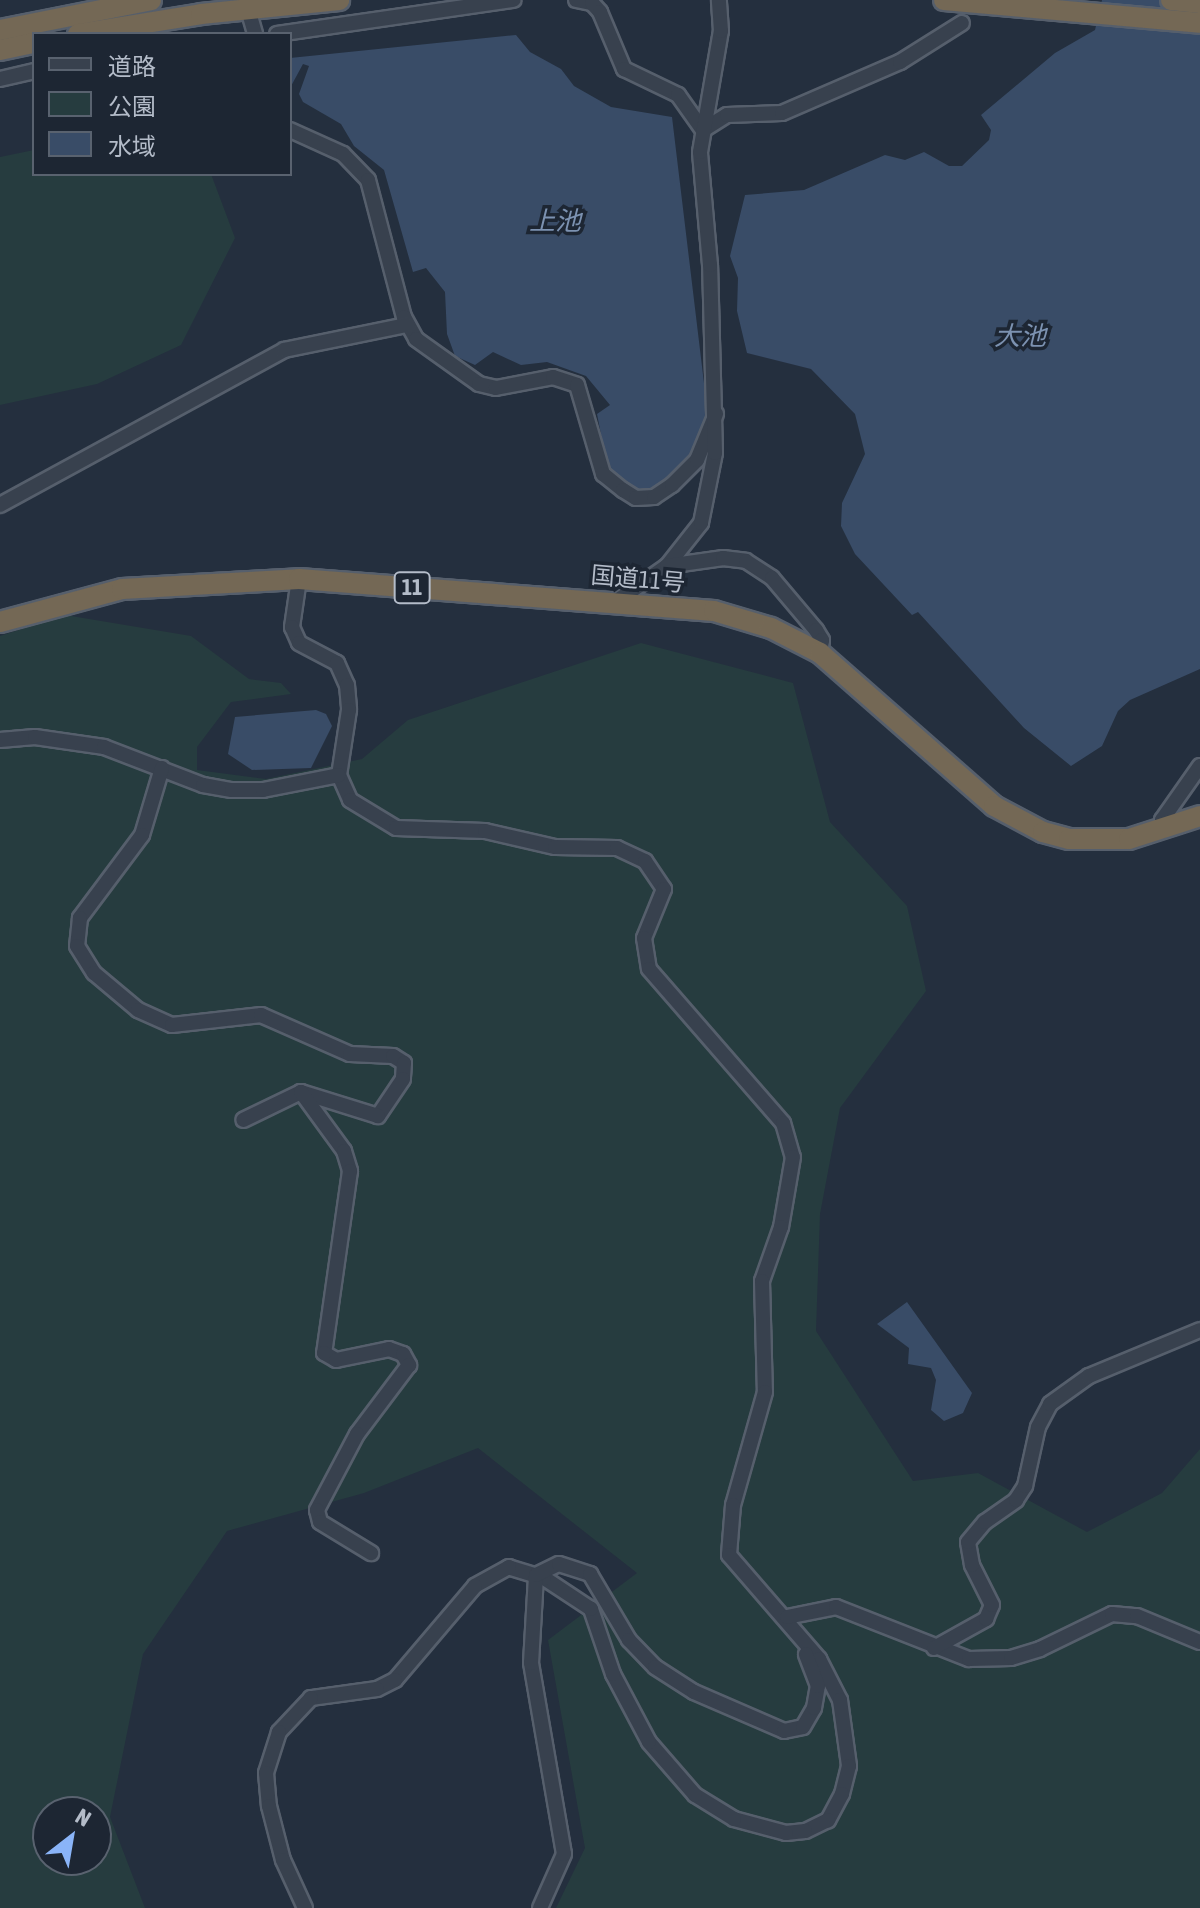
<!DOCTYPE html>
<meta charset="utf-8">
<style>
body{margin:0}
#map{position:relative;width:1200px;height:1908px;overflow:hidden;background:#242f3e;font-family:"Asap Condensed","Noto Sans JP",sans-serif}
div>[style]{position:absolute}
.green>*{inset:0;background:#263c3f}
.water>*{inset:0;background:#394c67}
.roads{filter:drop-shadow(2px 0 #565f6c) drop-shadow(-2px 0 #565f6c) drop-shadow(0 2px #565f6c) drop-shadow(0 -2px #565f6c)}
.minor>*{height:14px;margin:-7px;padding:0 7px;transform-origin:7px;border-radius:7px;background:#38414e}
.highway>*{height:20px;margin:-10px;padding:0 10px;transform-origin:10px;border-radius:10px;background:#746855}
span{translate:-50% -50%;white-space:nowrap;text-align:center;line-height:1.15;-webkit-text-stroke:7px #1d2633;paint-order:stroke}
.shield-label span{padding:2px 6px;background:#1d2633;border:2px solid;border-radius:6px;-webkit-text-stroke-width:0}
.shield-label{font-size:22px;color:#b4bcc9;font-weight:700}
.street-label{font-size:24px;color:#b4bcc9}
.water-label{font-size:26px;color:#7c92b1;font-style:italic}
.legend{position:absolute;left:32px;top:32px;width:260px;height:144px;box-sizing:border-box;background:#1d2633;border:2px solid #59626f;margin:0;padding:10px 14px;list-style:none;font-size:24px;color:#b4bcc9}
.legend li{display:flex;align-items:center;gap:16px;height:40px}
.legend b{width:40px;border:2px solid #59626f}
.north{position:absolute;left:32px;top:1796px;width:80px;height:80px;box-sizing:border-box;background:#1d2633;border:2px solid #59626f;border-radius:50%;rotate:31deg;font-size:22px;font-weight:700;line-height:32px;text-align:center;color:#b4bcc9}
.north::after{content:'';display:block;margin:auto;width:28px;height:36px;background:#8ab4f8;clip-path:polygon(50% 0,100% 100%,50% 72%,0 100%)}
</style>
<div id="map">
<div class="green">
<div style="clip-path:polygon(34px 150px,34px 174px,211px 174px,235px 238px,181px 345px,97px 384px,0 405px,0 157px)"></div>
<div style="clip-path:polygon(evenodd,65px 615px,191px 636px,249px 679px,281px 683px,291px 694px,231px 702px,197px 747px,197px 770px,266px 779px,362px 759px,408px 720px,641px 643px,793px 683px,830px 822px,907px 906px,926px 991px,840px 1108px,820px 1214px,816px 1331px,913px 1481px,978px 1473px,1087px 1532px,1162px 1493px,1200px 1449px,1200px 1908px,556px 1908px,585px 1848px,548px 1640px,637px 1573px,478px 1448px,364px 1493px,227px 1531px,143px 1654px,110px 1817px,145px 1908px,0 1908px,0 636px,65px 615px,48px 1812px,96px 1812px,96px 1860px,48px 1860px,48px 1812px)"></div>
</div>
<div class="water">
<div style="clip-path:polygon(1102px 0,1200px 0,1200px 669px,1130px 700px,1118px 711px,1102px 746px,1071px 766px,1024px 728px,918px 612px,912px 615px,855px 554px,841px 526px,842px 503px,865px 454px,855px 414px,811px 369px,747px 353px,737px 311px,738px 278px,730px 256px,745px 195px,804px 190px,885px 155px,905px 160px,924px 152px,949px 166px,962px 166px,989px 140px,991px 130px,981px 115px,1055px 53px,1095px 30px)"></div>
<div style="clip-path:polygon(516px 35px,530px 52px,561px 69px,574px 86px,611px 107px,672px 117px,707px 408px,701px 444px,682px 470px,649px 493px,636px 492px,608px 470px,597px 414px,610px 405px,586px 376px,547px 362px,521px 365px,493px 352px,475px 365px,455px 356px,447px 334px,445px 292px,426px 268px,413px 272px,384px 170px,354px 146px,341px 124px,303px 102px,299px 94px,309px 66px,303px 64px,290px 88px,290px 58px)"></div>
<div style="clip-path:polygon(316px 710px,326px 714px,332px 726px,311px 768px,252px 770px,228px 754px,235px 717px)"></div>
<div style="clip-path:polygon(907px 1302px,972px 1393px,963px 1413px,944px 1421px,931px 1410px,936px 1380px,931px 1368px,908px 1364px,909px 1348px,877px 1324px)"></div>
</div>
<div class="roads">
<div class="minor">
<div style="left:576px;top:0;width:16px;rotate:11deg"></div>
<div style="left:592px;top:3px;width:12px;rotate:48deg"></div>
<div style="left:600px;top:12px;width:62px;rotate:67.2deg"></div>
<div style="left:624px;top:69px;width:60px;rotate:25.7deg"></div>
<div style="left:678px;top:95px;width:42px;rotate:54.8deg"></div>
<div style="left:250px;top:16px;width:19px;rotate:74deg"></div>
<div style="left:277px;top:34px;width:239px;rotate:-8.2deg"></div>
<div style="left:0;top:79px;width:35px;rotate:-13deg"></div>
<div style="left:290px;top:130px;width:58px;rotate:24.4deg"></div>
<div style="left:343px;top:154px;width:36px;rotate:46deg"></div>
<div style="left:368px;top:180px;width:142px;rotate:75.3deg"></div>
<div style="left:404px;top:317px;width:25px;rotate:61deg"></div>
<div style="left:416px;top:339px;width:77px;rotate:35.5deg"></div>
<div style="left:479px;top:384px;width:17px;rotate:13deg"></div>
<div style="left:496px;top:388px;width:58px;rotate:-10.9deg"></div>
<div style="left:553px;top:377px;width:25px;rotate:18deg"></div>
<div style="left:577px;top:385px;width:93px;rotate:73.7deg"></div>
<div style="left:603px;top:474px;width:26px;rotate:39deg"></div>
<div style="left:623px;top:490px;width:15px;rotate:32deg"></div>
<div style="left:636px;top:498px;width:18px;rotate:-3deg"></div>
<div style="left:654px;top:497px;width:22px;rotate:-34deg"></div>
<div style="left:672px;top:485px;width:35px;rotate:-45deg"></div>
<div style="left:697px;top:460px;width:50px;rotate:-67.6deg"></div>
<div style="left:703px;top:130px;width:28px;rotate:-32deg"></div>
<div style="left:727px;top:115px;width:55px;rotate:-2.1deg"></div>
<div style="left:782px;top:113px;width:129px;rotate:-23.4deg"></div>
<div style="left:900px;top:62px;width:73px;rotate:-32.2deg"></div>
<div style="left:0;top:505px;width:324px;rotate:-28.6deg"></div>
<div style="left:284px;top:350px;width:126px;rotate:-11.5deg"></div>
<div style="left:667px;top:566px;width:55px;rotate:-51.7deg"></div>
<div style="left:701px;top:523px;width:71px;rotate:-78.7deg"></div>
<div style="left:715px;top:453px;width:188px;rotate:-91.5deg"></div>
<div style="left:710px;top:265px;width:113px;rotate:-95.1deg"></div>
<div style="left:700px;top:152px;width:123px;rotate:-80.2deg"></div>
<div style="left:721px;top:31px;width:31px;rotate:-94deg"></div>
<div style="left:299px;top:579px;width:49px;rotate:98.3deg"></div>
<div style="left:292px;top:627px;width:17px;rotate:66deg"></div>
<div style="left:299px;top:643px;width:43px;rotate:27.8deg"></div>
<div style="left:337px;top:663px;width:24px;rotate:66deg"></div>
<div style="left:347px;top:685px;width:25px;rotate:85deg"></div>
<div style="left:349px;top:710px;width:66px;rotate:98.7deg"></div>
<div style="left:339px;top:775px;width:27px;rotate:66deg"></div>
<div style="left:350px;top:800px;width:54px;rotate:31.3deg"></div>
<div style="left:396px;top:828px;width:89px;rotate:1.9deg"></div>
<div style="left:485px;top:831px;width:72px;rotate:12.9deg"></div>
<div style="left:555px;top:847px;width:62px;rotate:0.9deg"></div>
<div style="left:617px;top:848px;width:31px;rotate:25deg"></div>
<div style="left:645px;top:861px;width:34px;rotate:56deg"></div>
<div style="left:664px;top:889px;width:53px;rotate:112.2deg"></div>
<div style="left:644px;top:938px;width:31px;rotate:81deg"></div>
<div style="left:649px;top:969px;width:204px;rotate:49deg"></div>
<div style="left:783px;top:1123px;width:35px;rotate:74deg"></div>
<div style="left:793px;top:1157px;width:71px;rotate:99.7deg"></div>
<div style="left:781px;top:1227px;width:57px;rotate:109.4deg"></div>
<div style="left:762px;top:1281px;width:111px;rotate:88.5deg"></div>
<div style="left:765px;top:1392px;width:117px;rotate:105.8deg"></div>
<div style="left:733px;top:1505px;width:50px;rotate:94.6deg"></div>
<div style="left:729px;top:1555px;width:138px;rotate:49.1deg"></div>
<div style="left:819px;top:1659px;width:46px;rotate:62.9deg"></div>
<div style="left:840px;top:1700px;width:67px;rotate:82.2deg"></div>
<div style="left:849px;top:1766px;width:29px;rotate:104deg"></div>
<div style="left:842px;top:1794px;width:30px;rotate:118deg"></div>
<div style="left:828px;top:1820px;width:25px;rotate:154deg"></div>
<div style="left:805px;top:1831px;width:19px;rotate:174deg"></div>
<div style="left:786px;top:1833px;width:54px;rotate:-164.9deg"></div>
<div style="left:734px;top:1819px;width:46px;rotate:-148.4deg"></div>
<div style="left:695px;top:1795px;width:70px;rotate:-131deg"></div>
<div style="left:649px;top:1742px;width:77px;rotate:-117.9deg"></div>
<div style="left:613px;top:1674px;width:69px;rotate:-108.7deg"></div>
<div style="left:591px;top:1609px;width:56px;rotate:-146.6deg"></div>
<div style="left:544px;top:1578px;width:37px;rotate:-163deg"></div>
<div style="left:509px;top:1567px;width:39px;rotate:151deg"></div>
<div style="left:475px;top:1586px;width:123px;rotate:130.4deg"></div>
<div style="left:395px;top:1680px;width:20px;rotate:153deg"></div>
<div style="left:377px;top:1689px;width:67px;rotate:172.2deg"></div>
<div style="left:311px;top:1698px;width:47px;rotate:133.3deg"></div>
<div style="left:279px;top:1732px;width:43px;rotate:107.6deg"></div>
<div style="left:266px;top:1773px;width:33px;rotate:85deg"></div>
<div style="left:269px;top:1806px;width:56px;rotate:75.5deg"></div>
<div style="left:283px;top:1860px;width:53px;rotate:65.4deg"></div>
<div style="left:614px;top:603px;width:65px;rotate:-34.9deg"></div>
<div style="left:667px;top:566px;width:57px;rotate:-8.1deg"></div>
<div style="left:723px;top:558px;width:23px;rotate:7deg"></div>
<div style="left:746px;top:561px;width:31px;rotate:33deg"></div>
<div style="left:772px;top:578px;width:68px;rotate:49.8deg"></div>
<div style="left:816px;top:630px;width:12px;rotate:59deg"></div>
<div style="left:822px;top:640px;width:13px;rotate:99deg"></div>
<div style="left:0;top:740px;width:35px;rotate:-5deg"></div>
<div style="left:35px;top:737px;width:70px;rotate:8.2deg"></div>
<div style="left:104px;top:747px;width:106px;rotate:21deg"></div>
<div style="left:203px;top:785px;width:29px;rotate:10deg"></div>
<div style="left:232px;top:790px;width:31px"></div>
<div style="left:263px;top:790px;width:77px;rotate:-11.2deg"></div>
<div style="left:162px;top:768px;width:70px;rotate:106.6deg"></div>
<div style="left:142px;top:835px;width:104px;rotate:126.8deg"></div>
<div style="left:80px;top:918px;width:28px;rotate:96deg"></div>
<div style="left:77px;top:946px;width:32px;rotate:58deg"></div>
<div style="left:94px;top:973px;width:57px;rotate:40.1deg"></div>
<div style="left:138px;top:1010px;width:37px;rotate:24deg"></div>
<div style="left:172px;top:1025px;width:90px;rotate:-6.4deg"></div>
<div style="left:261px;top:1015px;width:97px;rotate:23.7deg"></div>
<div style="left:350px;top:1054px;width:43px;rotate:2.7deg"></div>
<div style="left:393px;top:1056px;width:13px;rotate:32deg"></div>
<div style="left:404px;top:1063px;width:16px;rotate:94deg"></div>
<div style="left:403px;top:1079px;width:45px;rotate:124deg"></div>
<div style="left:378px;top:1116px;width:81px;rotate:-162.7deg"></div>
<div style="left:301px;top:1092px;width:64px;rotate:154.2deg"></div>
<div style="left:1162px;top:831px;width:11px;rotate:-90deg"></div>
<div style="left:1162px;top:820px;width:66px;rotate:-54.9deg"></div>
<div style="left:301px;top:1092px;width:73px;rotate:53.9deg"></div>
<div style="left:344px;top:1151px;width:21px;rotate:73deg"></div>
<div style="left:350px;top:1171px;width:184px;rotate:98.1deg"></div>
<div style="left:324px;top:1353px;width:14px;rotate:30deg"></div>
<div style="left:336px;top:1360px;width:54px;rotate:-11.7deg"></div>
<div style="left:389px;top:1349px;width:15px;rotate:20deg"></div>
<div style="left:403px;top:1354px;width:13px;rotate:61deg"></div>
<div style="left:409px;top:1365px;width:86px;rotate:127deg"></div>
<div style="left:357px;top:1434px;width:86px;rotate:117.8deg"></div>
<div style="left:317px;top:1510px;width:12px;rotate:76deg"></div>
<div style="left:320px;top:1522px;width:60px;rotate:31.3deg"></div>
<div style="left:787px;top:1617px;width:50px;rotate:-11.5deg"></div>
<div style="left:836px;top:1607px;width:143px;rotate:21.4deg"></div>
<div style="left:969px;top:1659px;width:42px;rotate:-1.4deg"></div>
<div style="left:1011px;top:1658px;width:30px;rotate:-17deg"></div>
<div style="left:1040px;top:1649px;width:80px;rotate:-25.9deg"></div>
<div style="left:1112px;top:1614px;width:25px;rotate:5deg"></div>
<div style="left:1137px;top:1616px;width:68px;rotate:22.4deg"></div>
<div style="left:934px;top:1648px;width:60px;rotate:-29.1deg"></div>
<div style="left:986px;top:1619px;width:15px;rotate:-67deg"></div>
<div style="left:992px;top:1605px;width:45px;rotate:-116.6deg"></div>
<div style="left:972px;top:1565px;width:23px;rotate:-100deg"></div>
<div style="left:968px;top:1542px;width:26px;rotate:-50deg"></div>
<div style="left:985px;top:1522px;width:38px;rotate:-35deg"></div>
<div style="left:1016px;top:1500px;width:17px;rotate:-57deg"></div>
<div style="left:1025px;top:1486px;width:60px;rotate:-77.6deg"></div>
<div style="left:1038px;top:1427px;width:26px;rotate:-62deg"></div>
<div style="left:1050px;top:1404px;width:48px;rotate:-35.7deg"></div>
<div style="left:1089px;top:1376px;width:120px;rotate:-22.5deg"></div>
<div style="left:540px;top:1908px;width:59px;rotate:-66deg"></div>
<div style="left:564px;top:1854px;width:194px;rotate:-99.8deg"></div>
<div style="left:531px;top:1663px;width:88px;rotate:-86.7deg"></div>
<div style="left:536px;top:1575px;width:25px;rotate:-26deg"></div>
<div style="left:559px;top:1564px;width:33px;rotate:18deg"></div>
<div style="left:590px;top:1574px;width:77px;rotate:59.4deg"></div>
<div style="left:629px;top:1640px;width:37px;rotate:46deg"></div>
<div style="left:655px;top:1667px;width:46px;rotate:32.7deg"></div>
<div style="left:694px;top:1692px;width:98px;rotate:23.4deg"></div>
<div style="left:784px;top:1731px;width:19px;rotate:-12deg"></div>
<div style="left:803px;top:1727px;width:22px;rotate:-60deg"></div>
<div style="left:814px;top:1708px;width:22px;rotate:-80deg"></div>
<div style="left:818px;top:1686px;width:34px;rotate:-111deg"></div>
</div>
<div class="highway">
<div style="left:944px;top:0;width:257px;rotate:5.1deg"></div>
<div style="left:1171px;top:0;width:29px;rotate:6deg"></div>
<div style="left:0;top:30px;width:154px;rotate:-11.2deg"></div>
<div style="left:78px;top:34px;width:125px;rotate:-9.2deg"></div>
<div style="left:201px;top:14px;width:139px;rotate:-5.8deg"></div>
<div style="left:0;top:50px;width:35px;rotate:-12deg"></div>
<div style="left:0;top:622px;width:126px;rotate:-15.1deg"></div>
<div style="left:122px;top:589px;width:177px;rotate:-3.2deg"></div>
<div style="left:299px;top:579px;width:416px;rotate:4.4deg"></div>
<div style="left:714px;top:611px;width:59px;rotate:16.6deg"></div>
<div style="left:771px;top:628px;width:55px;rotate:27deg"></div>
<div style="left:820px;top:653px;width:232px;rotate:41.3deg"></div>
<div style="left:994px;top:806px;width:55px;rotate:28deg"></div>
<div style="left:1043px;top:832px;width:27px;rotate:15deg"></div>
<div style="left:1069px;top:839px;width:60px"></div>
<div style="left:1129px;top:839px;width:75px;rotate:-17.9deg"></div>
</div>
</div>
<div class="shield-label">
<span style="left:412px;top:588px">11</span>
</div>
<div class="street-label">
<span style="left:638px;top:579px;rotate:5deg">国道11号</span>
</div>
<div class="water-label">
<span style="left:555px;top:222px">上池</span>
<span style="left:1020px;top:337px">大池</span>
</div>
<ul class="legend">
<li><b style="height:10px;background:#38414e"></b>道路</li>
<li><b style="height:22px;background:#263c3f"></b>公園</li>
<li><b style="height:22px;background:#394c67"></b>水域</li>
</ul>
<div class="north">N</div>
</div>
